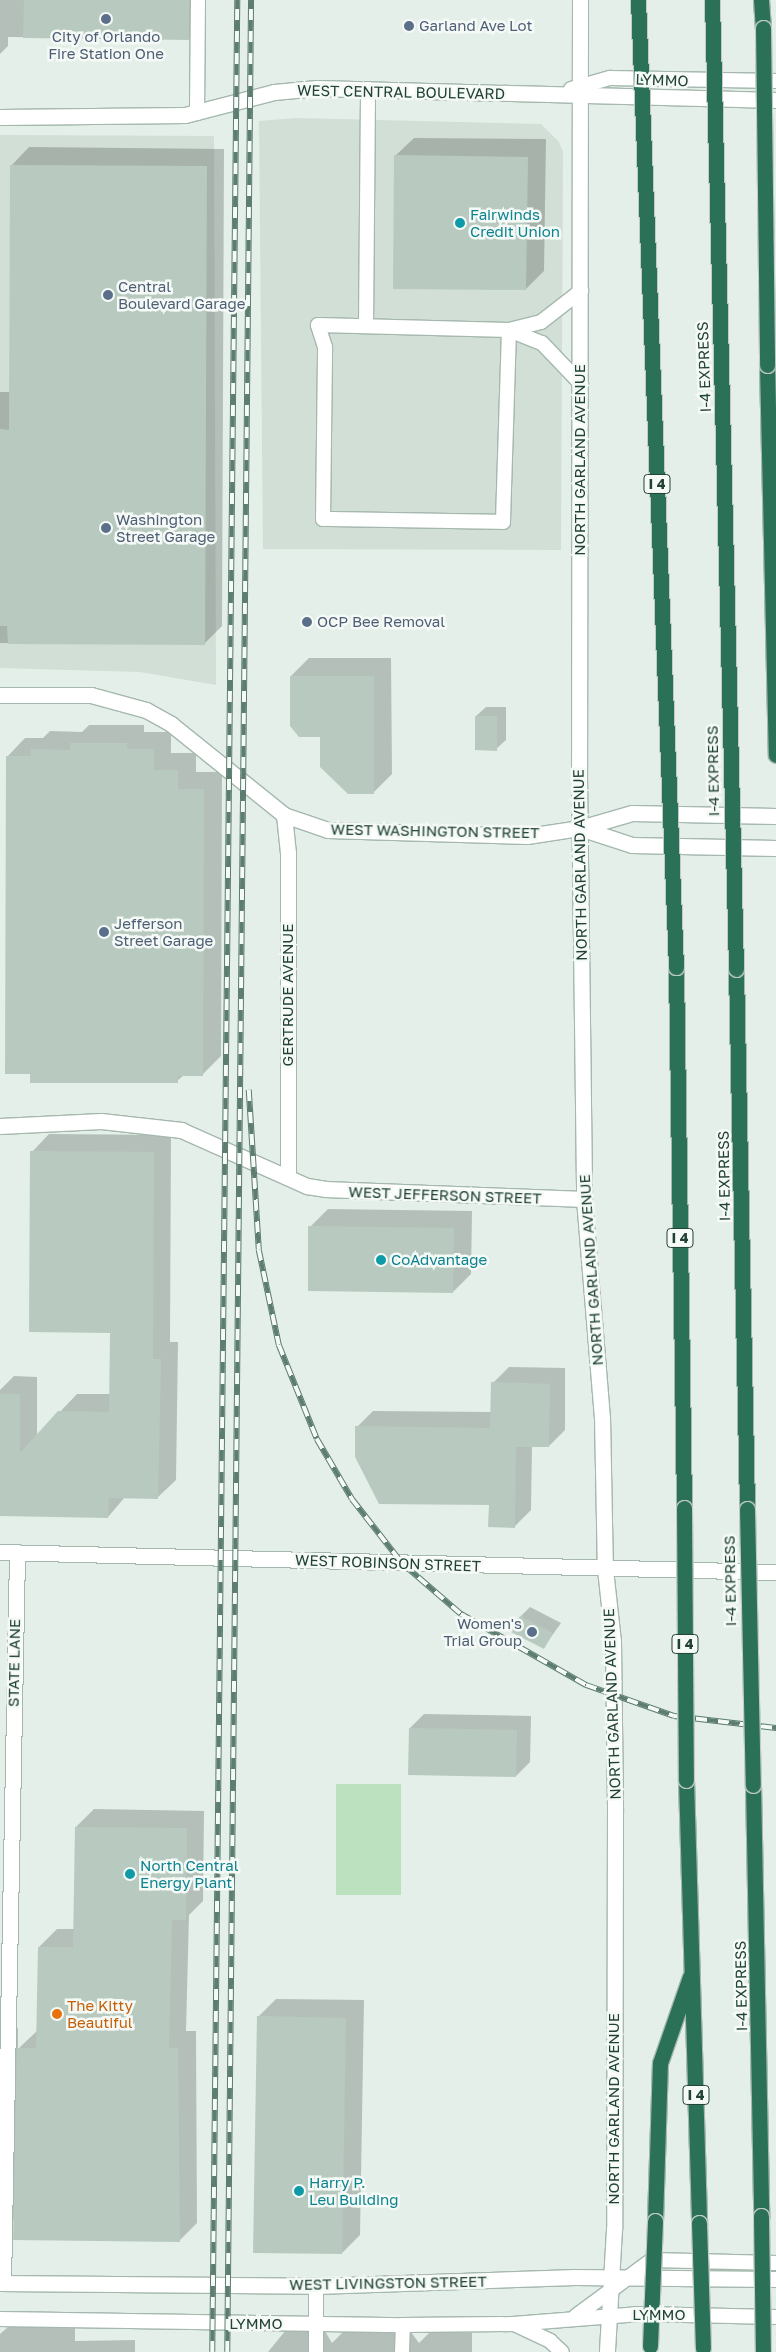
<!DOCTYPE html>
<style>
body{margin:0}
#map{position:relative;width:776px;height:2352px;overflow:hidden;background:#e3efe8;font-family:"Golos Text",sans-serif}
div>[style]{position:absolute}
.built>*{inset:0;background:#d1dfd6}
.green>*{inset:0;background:#bbe1bf}
.shadow>*{inset:0;background:#0003}
.building>*{inset:0;background:#b8cac0}
.roads{filter:drop-shadow(1px 0 #a5b8ae) drop-shadow(-1px 0 #a5b8ae) drop-shadow(0 1px #a5b8ae) drop-shadow(0 -1px #a5b8ae)}
.lane>*{height:14px;margin:-7px;padding:0 7px;transform-origin:7px;border-radius:7px;background:#fff}
.street>*{height:15px;margin:-7.5px;padding:0 7.5px;transform-origin:7.5px;border-radius:7.5px;background:#fff}
.secondary>*{height:15px;margin:-7.5px;padding:0 7.5px;transform-origin:7.5px;border-radius:7.5px;background:#fff}
.highway>*{height:15px;margin:-7.5px;padding:0 7.5px;transform-origin:7.5px;border-radius:7.5px;background:#2a7157}
.rail>*{height:5.5px;margin-top:-2.75px;transform-origin:0;background:repeating-linear-gradient(90deg,#f5faf7 0 11px,#5c7d6f 0 22px);box-sizing:border-box;border-block:1px solid #5c7d6f}
.bridges{filter:drop-shadow(1px 0 #c1cac6) drop-shadow(-1px 0 #c1cac6) drop-shadow(0 1px #c1cac6) drop-shadow(0 -1px #c1cac6)}
.highway-bridge>*{height:15px;margin:-7.5px;padding:0 7.5px;transform-origin:7.5px;border-radius:7.5px;background:#2a7157}
.dots>*{width:14px;height:14px;translate:-50% -50%;box-sizing:border-box;border:2px solid #f5faf7;border-radius:50%}
span{translate:-50% -50%;white-space:nowrap;text-align:center;line-height:1.15;-webkit-text-stroke:5px #f5faf7;paint-order:stroke}
.shield-label span{padding:1px 4px;background:#f5faf7;border:1px solid;border-radius:4px;-webkit-text-stroke-width:0}
.shield-label{font-size:14px;color:#214234;font-weight:700}
.service-label{font-size:15px;color:#4e5e75}
.left{translate:0 -50%;text-align:left}
.right{translate:-100% -50%;text-align:right}
.street-label{font-size:15px;color:#214234}
.culture-label{font-size:15px;color:#0d838f}
.food-label{font-size:15px;color:#c56008}
</style>
<div id="map">
<div class="built">
<div style="clip-path:polygon(296px 118px,541px 124px,559px 142px,563px 152px,561px 550px,263px 549px,259px 121px)"></div>
<div style="clip-path:polygon(0 135px,214px 136px,216px 685px,140px 672px,0 668px)"></div>
</div>
<div class="green">
<div style="clip-path:polygon(336px 1784px,401px 1784px,401px 1895px,336px 1895px)"></div>
</div>
<div class="shadow">
<div style="clip-path:polygon(0 0,206px 0,206px 22px,188px 39px,8px 37px,8px 46px,0 54px)"></div>
<div style="clip-path:polygon(414px 138px,546px 139px,544px 271px,526px 289px,395px 156px)"></div>
<div style="clip-path:polygon(29px 147px,224px 149px,222px 626px,204px 644px,0 643px,0 392px,10px 392px,11px 166px)"></div>
<div style="clip-path:polygon(309px 658px,391px 658px,392px 774px,374px 792px,321px 736px,291px 676px)"></div>
<div style="clip-path:polygon(486px 707px,506px 707px,506px 740px,496px 749px,476px 716px)"></div>
<div style="clip-path:polygon(89px 725px,144px 725px,144px 732px,171px 732px,171px 753px,196px 753px,196px 772px,222px 772px,221px 1056px,203px 1074px,185px 1074px,177px 1081px,7px 757px,25px 738px,43px 738px,50px 731px,82px 732px)"></div>
<div style="clip-path:polygon(49px 1134px,171px 1135px,170px 1342px,178px 1342px,176px 1480px,158px 1497px,125px 1497px,108px 1517px,0 1515px,0 1390px,14px 1376px,37px 1377px,37px 1436px,77px 1394px,110px 1394px,111px 1332px,32px 1152px)"></div>
<div style="clip-path:polygon(328px 1209px,472px 1211px,471px 1274px,453px 1292px,310px 1227px)"></div>
<div style="clip-path:polygon(509px 1367px,565px 1368px,565px 1430px,549px 1446px,532px 1446px,531px 1510px,515px 1526px,490px 1504px,357px 1427px,373px 1411px,491px 1412px,493px 1383px)"></div>
<div style="clip-path:polygon(530px 1607px,561px 1623px,544px 1647px,521px 1616px)"></div>
<div style="clip-path:polygon(424px 1714px,531px 1716px,530px 1762px,516px 1776px,410px 1728px)"></div>
<div style="clip-path:polygon(94px 1809px,204px 1811px,203px 1901px,189px 1915px,186px 2031px,196px 2031px,197px 2223px,179px 2241px,15px 2218px,0 2233px,0 2028px,18px 2028px,18px 2049px,38px 2030px,39px 1947px,57px 1929px,75px 1929px,76px 1827px)"></div>
<div style="clip-path:polygon(276px 1999px,364px 2000px,360px 2235px,342px 2253px,258px 2017px)"></div>
<div style="clip-path:polygon(25px 2312px,75px 2313px,75px 2341px,135px 2340px,135px 2352px,0 2352px,0 2334px)"></div>
<div style="clip-path:polygon(286px 2330px,325px 2331px,332px 2343px,344px 2331px,411px 2332px,419px 2343px,430px 2332px,472px 2333px,472px 2352px,268px 2352px)"></div>
</div>
<div class="building">
<div style="clip-path:polygon(24px 0,189px 0,189px 40px,23px 38px)"></div>
<div style="clip-path:polygon(394px 155px,528px 157px,526px 290px,393px 289px)"></div>
<div style="clip-path:polygon(10px 165px,207px 166px,205px 645px,8px 644px,7px 626px,0 626px,0 429px,9px 430px)"></div>
<div style="clip-path:polygon(290px 676px,374px 676px,374px 794px,348px 794px,320px 767px,320px 737px,299px 737px,290px 726px)"></div>
<div style="clip-path:polygon(475px 716px,497px 716px,497px 751px,475px 750px)"></div>
<div style="clip-path:polygon(70px 743px,127px 743px,127px 749px,154px 749px,154px 770px,178px 770px,178px 789px,204px 789px,203px 1076px,178px 1076px,178px 1083px,30px 1083px,30px 1074px,5px 1074px,6px 756px,31px 756px,31px 749px,70px 750px)"></div>
<div style="clip-path:polygon(30px 1151px,154px 1152px,153px 1359px,161px 1359px,158px 1499px,109px 1498px,108px 1518px,0 1516px,0 1394px,20px 1394px,20px 1453px,58px 1411px,109px 1412px,110px 1333px,29px 1332px)"></div>
<div style="clip-path:polygon(308px 1226px,454px 1228px,453px 1293px,308px 1291px)"></div>
<div style="clip-path:polygon(491px 1382px,550px 1384px,549px 1447px,516px 1447px,515px 1528px,488px 1527px,489px 1505px,379px 1504px,355px 1457px,355px 1426px,490px 1428px)"></div>
<div style="clip-path:polygon(520px 1616px,553px 1633px,544px 1649px,511px 1632px)"></div>
<div style="clip-path:polygon(409px 1728px,517px 1730px,516px 1777px,408px 1775px)"></div>
<div style="clip-path:polygon(75px 1827px,187px 1828px,186px 1920px,172px 1920px,169px 2048px,178px 2048px,180px 2242px,13px 2240px,17px 2048px,36px 2048px,38px 1947px,73px 1947px)"></div>
<div style="clip-path:polygon(257px 2016px,346px 2018px,342px 2254px,253px 2253px)"></div>
</div>
<div class="roads">
<div class="lane">
<div style="left:571px;top:89px;width:41px;rotate:-15.8deg"></div>
<div style="left:610px;top:78px;width:166px;rotate:1deg"></div>
<div style="left:197px;top:113px;width:113px;rotate:-89.5deg"></div>
<div style="left:366px;top:325px;width:236px;rotate:-89.5deg"></div>
<div style="left:509px;top:330px;width:192px;rotate:91.8deg"></div>
<div style="left:503px;top:522px;width:180px;rotate:-179deg"></div>
<div style="left:323px;top:519px;width:172px;rotate:-89.3deg"></div>
<div style="left:325px;top:347px;width:23px;rotate:-108deg"></div>
<div style="left:318px;top:325px;width:191px;rotate:1.5deg"></div>
<div style="left:509px;top:330px;width:33px;rotate:-14deg"></div>
<div style="left:541px;top:322px;width:51px;rotate:-37.8deg"></div>
<div style="left:509px;top:330px;width:35px;rotate:22deg"></div>
<div style="left:542px;top:343px;width:57px;rotate:46.4deg"></div>
<div style="left:576px;top:2316px;width:94px;rotate:-36.4deg"></div>
<div style="left:652px;top:2260px;width:124px;rotate:1.4deg"></div>
<div style="left:0;top:2319px;width:403px;rotate:0.9deg"></div>
<div style="left:403px;top:2325px;width:110px;rotate:-0.5deg"></div>
<div style="left:513px;top:2324px;width:127px;rotate:-4.5deg"></div>
<div style="left:640px;top:2314px;width:136px;rotate:1.3deg"></div>
<div style="left:514px;top:2324px;width:40px;rotate:25deg"></div>
<div style="left:550px;top:2341px;width:16px;rotate:43deg"></div>
<div style="left:316px;top:2352px;width:66px;rotate:-90deg"></div>
<div style="left:402px;top:2352px;width:27px;rotate:-88deg"></div>
</div>
<div class="street">
<div style="left:284px;top:815px;width:38px;rotate:84deg"></div>
<div style="left:288px;top:853px;width:322px;rotate:90deg"></div>
<div style="left:0;top:1126px;width:101px;rotate:-2.8deg"></div>
<div style="left:101px;top:1121px;width:81px;rotate:6.4deg"></div>
<div style="left:181px;top:1130px;width:138px;rotate:24deg"></div>
<div style="left:307px;top:1186px;width:19px;rotate:9deg"></div>
<div style="left:326px;top:1189px;width:258px;rotate:2.2deg"></div>
<div style="left:3px;top:2283px;width:731px;rotate:-88.9deg"></div>
</div>
<div class="secondary">
<div style="left:580px;top:0;width:776px;rotate:90.07deg"></div>
<div style="left:579px;top:776px;width:423px;rotate:89.3deg"></div>
<div style="left:584px;top:1199px;width:219px;rotate:85.3deg"></div>
<div style="left:602px;top:1417px;width:152px;rotate:88.9deg"></div>
<div style="left:605px;top:1569px;width:72px;rotate:83.7deg"></div>
<div style="left:613px;top:1641px;width:171px;rotate:89.3deg"></div>
<div style="left:615px;top:1812px;width:417px;rotate:90.1deg"></div>
<div style="left:614px;top:2229px;width:123px;rotate:93.3deg"></div>
<div style="left:0;top:117px;width:185px;rotate:-0.6deg"></div>
<div style="left:185px;top:115px;width:92px;rotate:-14.5deg"></div>
<div style="left:274px;top:92px;width:43px;rotate:-5.3deg"></div>
<div style="left:317px;top:88px;width:459px;rotate:1.5deg"></div>
<div style="left:0;top:695px;width:91px"></div>
<div style="left:91px;top:695px;width:57px;rotate:15.3deg"></div>
<div style="left:146px;top:710px;width:29px;rotate:29deg"></div>
<div style="left:171px;top:724px;width:145px;rotate:38.8deg"></div>
<div style="left:284px;top:815px;width:46px;rotate:18.8deg"></div>
<div style="left:328px;top:830px;width:199px;rotate:1.7deg"></div>
<div style="left:527px;top:836px;width:54px;rotate:-8.6deg"></div>
<div style="left:580px;top:828px;width:54px;rotate:-16.1deg"></div>
<div style="left:632px;top:813px;width:144px;rotate:1.2deg"></div>
<div style="left:580px;top:828px;width:55px;rotate:18.1deg"></div>
<div style="left:632px;top:845px;width:144px;rotate:1.2deg"></div>
<div style="left:0;top:1552px;width:776px;rotate:1.48deg"></div>
<div style="left:0;top:2283px;width:316px;rotate:0.5deg"></div>
<div style="left:316px;top:2286px;width:259px;rotate:-2deg"></div>
<div style="left:575px;top:2277px;width:201px;rotate:0.6deg"></div>
</div>
<div class="highway">
<div style="left:761px;top:0;width:28px;rotate:86deg"></div>
<div style="left:767px;top:365px;width:390px;rotate:88.7deg"></div>
<div style="left:676px;top:967px;width:541px;rotate:89.15deg"></div>
<div style="left:736px;top:969px;width:540px;rotate:88.83deg"></div>
<div style="left:686px;top:1780px;width:443px;rotate:88.3deg"></div>
<div style="left:753px;top:1785px;width:431px;rotate:88.9deg"></div>
<div style="left:655px;top:2221px;width:158px;rotate:-88.2deg"></div>
<div style="left:660px;top:2063px;width:91px;rotate:-70.8deg"></div>
</div>
</div>
<div class="rail">
<div style="left:249px;top:1090px;width:160px;rotate:86.4deg"></div>
<div style="left:259px;top:1250px;width:97px;rotate:78.1deg"></div>
<div style="left:279px;top:1345px;width:101px;rotate:68deg"></div>
<div style="left:317px;top:1439px;width:69px;rotate:59.7deg"></div>
<div style="left:352px;top:1499px;width:81px;rotate:52deg"></div>
<div style="left:402px;top:1563px;width:78px;rotate:40.8deg"></div>
<div style="left:461px;top:1614px;width:144px;rotate:29.6deg"></div>
<div style="left:586px;top:1685px;width:93px;rotate:19.4deg"></div>
<div style="left:674px;top:1716px;width:103px;rotate:6.7deg"></div>
<div style="left:212px;top:2352px;width:2352px;rotate:-89.39deg"></div>
<div style="left:227px;top:2352px;width:2352px;rotate:-89.42deg"></div>
</div>
<div class="bridges">
<div class="highway-bridge">
<div style="left:638px;top:0;width:968px;rotate:87.75deg"></div>
<div style="left:712px;top:0;width:969px;rotate:88.58deg"></div>
<div style="left:763px;top:28px;width:337px;rotate:89.3deg"></div>
<div style="left:684px;top:1508px;width:272px;rotate:89.6deg"></div>
<div style="left:747px;top:1509px;width:276px;rotate:88.8deg"></div>
<div style="left:761px;top:2216px;width:136px;rotate:89.2deg"></div>
<div style="left:699px;top:2223px;width:125px;rotate:88.2deg"></div>
<div style="left:650px;top:2346px;width:125px;rotate:-87.7deg"></div>
</div>
</div>
<div class="dots">
<div style="left:106px;top:19px;background:#5c6f8a"></div>
<div style="left:409px;top:26px;background:#5c6f8a"></div>
<div style="left:460px;top:223px;background:#0f9aa8"></div>
<div style="left:108px;top:295px;background:#5c6f8a"></div>
<div style="left:106px;top:528px;background:#5c6f8a"></div>
<div style="left:307px;top:622px;background:#5c6f8a"></div>
<div style="left:104px;top:932px;background:#5c6f8a"></div>
<div style="left:381px;top:1260px;background:#0f9aa8"></div>
<div style="left:532px;top:1632px;background:#5c6f8a"></div>
<div style="left:130px;top:1874px;background:#0f9aa8"></div>
<div style="left:57px;top:2014px;background:#e8710a"></div>
<div style="left:299px;top:2191px;background:#0f9aa8"></div>
</div>
<div class="shield-label">
<span style="left:657px;top:484px">I 4</span>
<span style="left:680px;top:1238px">I 4</span>
<span style="left:685px;top:1644px">I 4</span>
<span style="left:696px;top:2095px">I 4</span>
</div>
<div class="service-label">
<span class="left" style="left:419px;top:26px">Garland Ave Lot</span>
<span style="left:106px;top:45px">City of Orlando<br>Fire Station One</span>
<span class="left" style="left:118px;top:295px">Central<br>Boulevard Garage</span>
<span class="left" style="left:116px;top:528px">Washington<br>Street Garage</span>
<span class="left" style="left:317px;top:622px">OCP Bee Removal</span>
<span class="left" style="left:114px;top:932px">Jefferson<br>Street Garage</span>
<span class="right" style="left:522px;top:1632px">Women's<br>Trial Group</span>
</div>
<div class="street-label">
<span style="left:662px;top:80px;rotate:2deg">LYMMO</span>
<span style="left:401px;top:92px;rotate:1deg">WEST CENTRAL BOULEVARD</span>
<span style="left:704px;top:367px;rotate:-92deg">I-4 EXPRESS</span>
<span style="left:580px;top:460px;rotate:-90deg">NORTH GARLAND AVENUE</span>
<span style="left:713px;top:771px;rotate:-91deg">I-4 EXPRESS</span>
<span style="left:435px;top:831px;rotate:1deg">WEST WASHINGTON STREET</span>
<span style="left:580px;top:865px;rotate:-91deg">NORTH GARLAND AVENUE</span>
<span style="left:288px;top:995px;rotate:-90deg">GERTRUDE AVENUE</span>
<span style="left:724px;top:1176px;rotate:-91deg">I-4 EXPRESS</span>
<span style="left:445px;top:1195px;rotate:2deg">WEST JEFFERSON STREET</span>
<span style="left:591px;top:1270px;rotate:-94deg">NORTH GARLAND AVENUE</span>
<span style="left:388px;top:1563px;rotate:2deg">WEST ROBINSON STREET</span>
<span style="left:730px;top:1581px;rotate:-91deg">I-4 EXPRESS</span>
<span style="left:14px;top:1663px;rotate:-89deg">STATE LANE</span>
<span style="left:612px;top:1704px;rotate:-92deg">NORTH GARLAND AVENUE</span>
<span style="left:741px;top:1986px;rotate:-91deg">I-4 EXPRESS</span>
<span style="left:614px;top:2109px;rotate:-90deg">NORTH GARLAND AVENUE</span>
<span style="left:388px;top:2283px;rotate:-1deg">WEST LIVINGSTON STREET</span>
<span style="left:659px;top:2315px">LYMMO</span>
<span style="left:256px;top:2324px">LYMMO</span>
</div>
<div class="culture-label">
<span class="left" style="left:470px;top:223px">Fairwinds<br>Credit Union</span>
<span class="left" style="left:391px;top:1260px">CoAdvantage</span>
<span class="left" style="left:140px;top:1874px">North Central<br>Energy Plant</span>
<span class="left" style="left:309px;top:2191px">Harry P.<br>Leu Building</span>
</div>
<div class="food-label">
<span class="left" style="left:67px;top:2014px">The Kitty<br>Beautiful</span>
</div>
</div>
